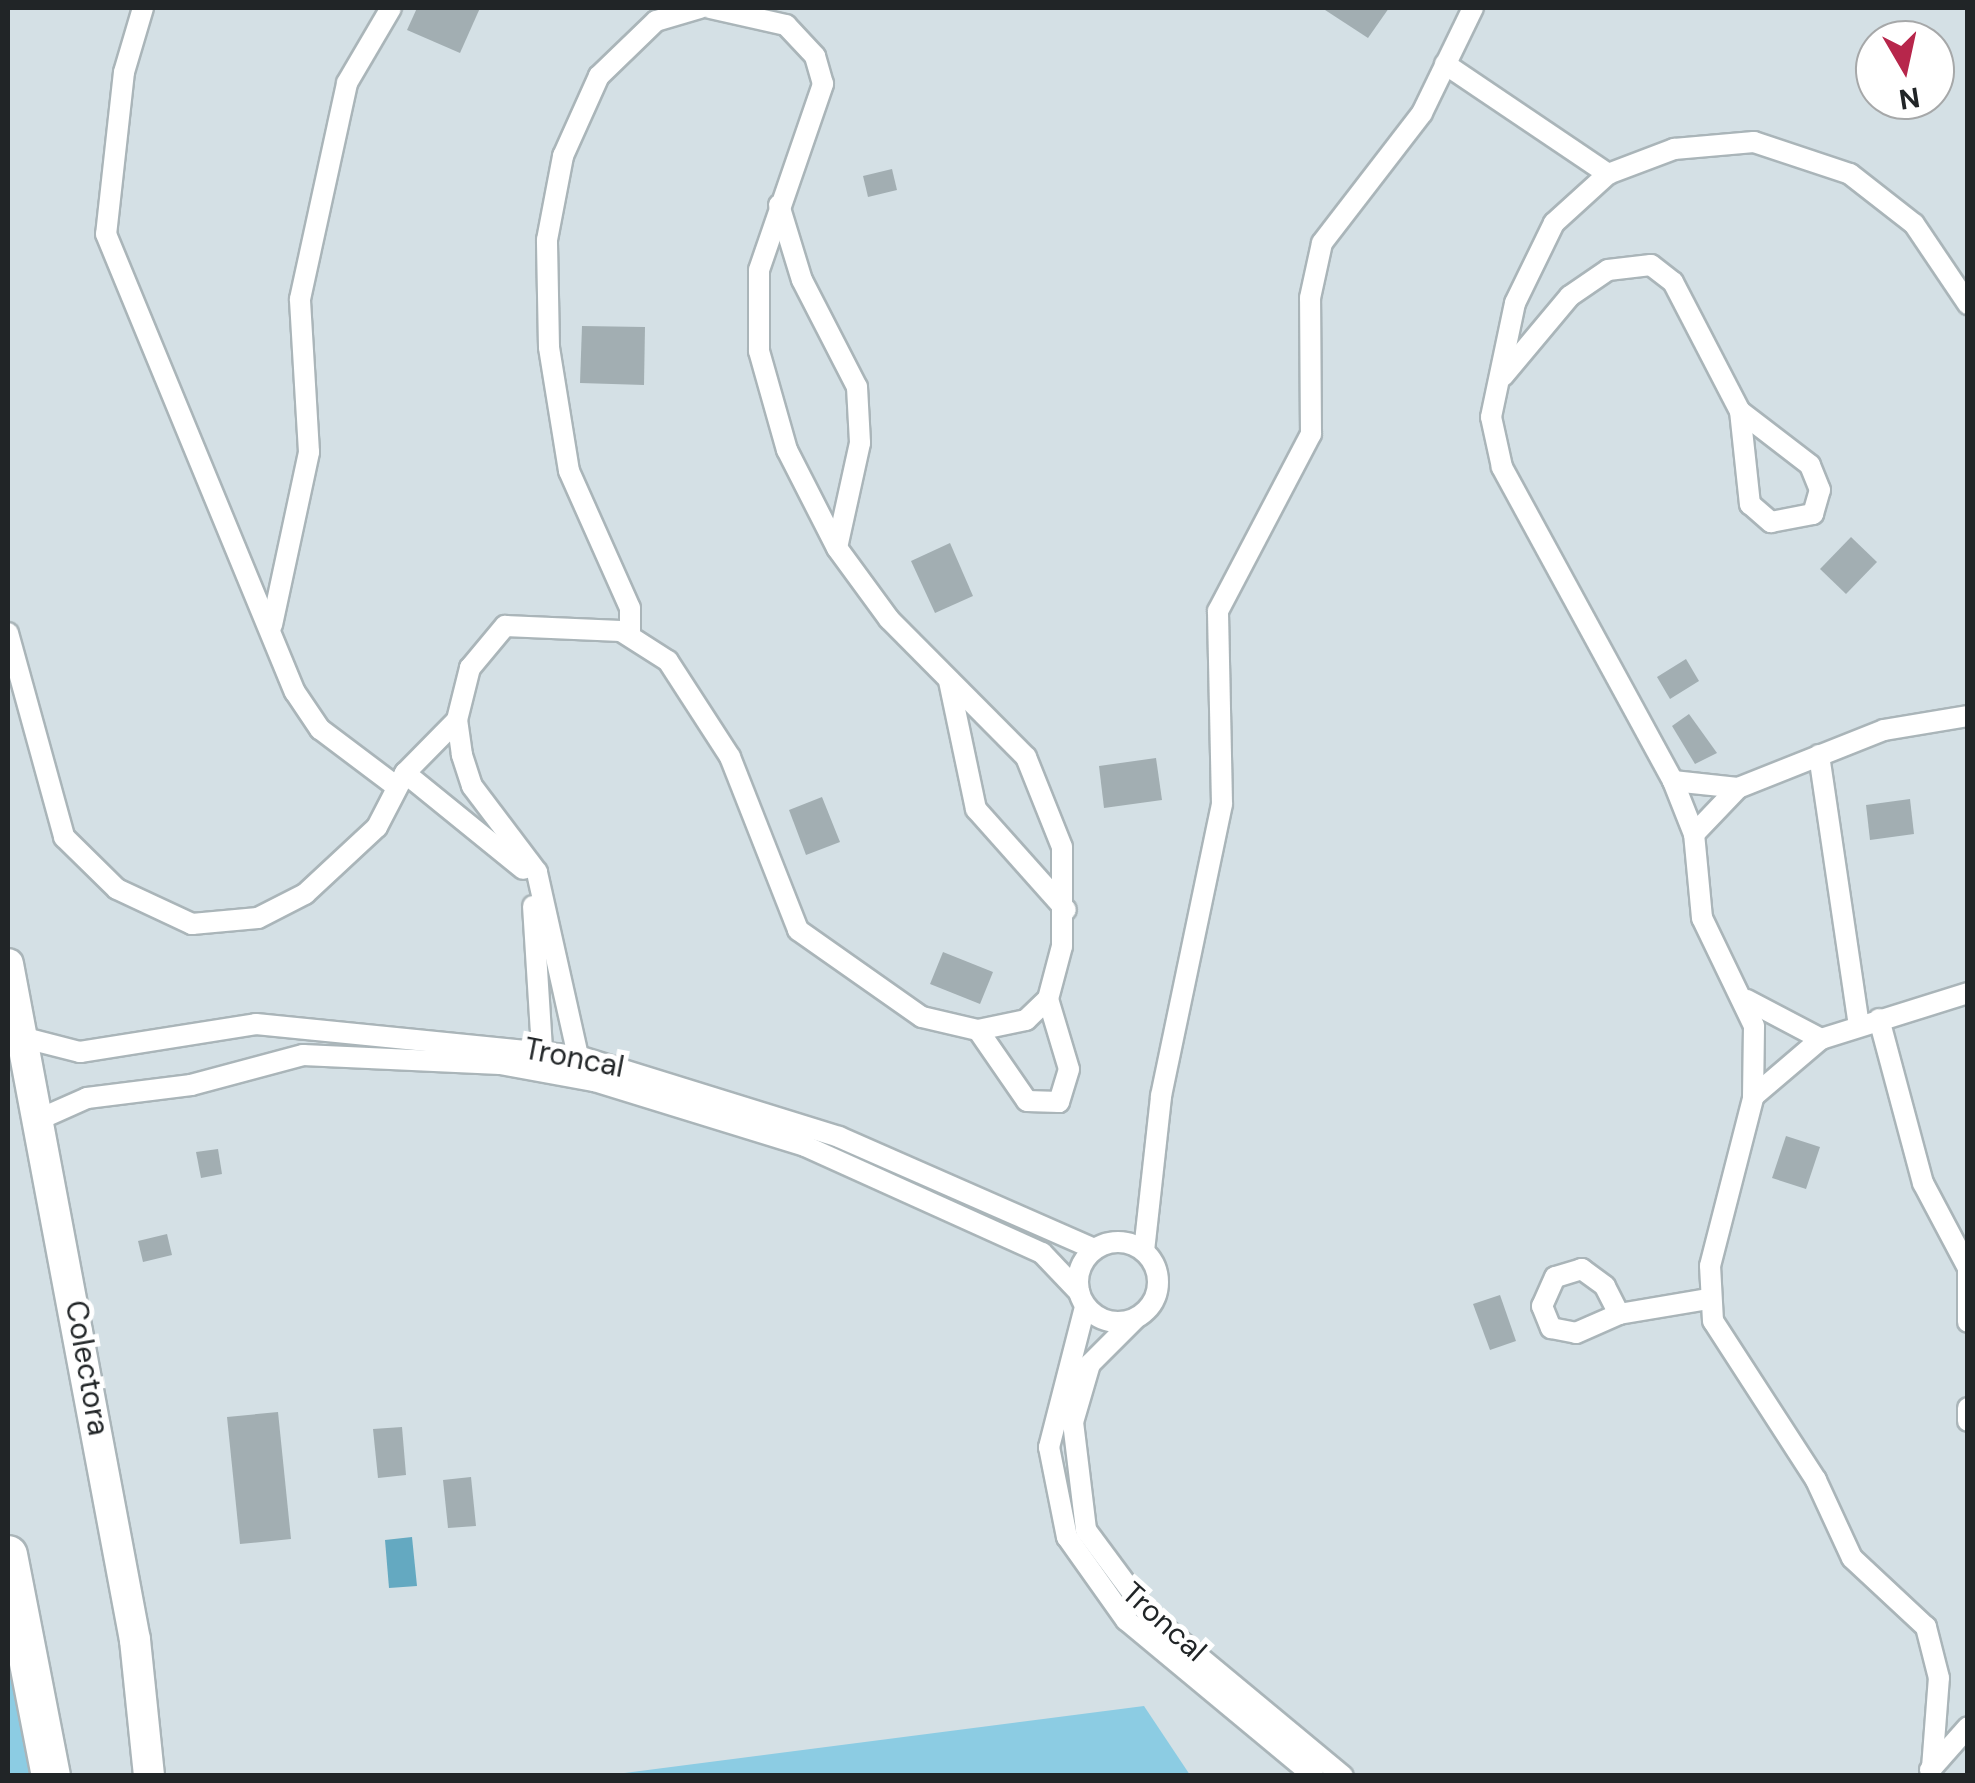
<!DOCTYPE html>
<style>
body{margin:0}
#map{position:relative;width:1975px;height:1783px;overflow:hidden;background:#d4e0e5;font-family:"DM Sans",sans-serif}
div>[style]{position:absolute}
.green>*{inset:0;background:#8ccce3}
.water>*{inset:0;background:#64a9c1}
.building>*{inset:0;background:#a2aeb2}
.roads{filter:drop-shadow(2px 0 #aab5b9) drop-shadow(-2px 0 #aab5b9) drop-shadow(0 2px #aab5b9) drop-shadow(0 -2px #aab5b9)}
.minor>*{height:20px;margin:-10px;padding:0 10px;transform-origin:10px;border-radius:10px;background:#fff}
.minor>.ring{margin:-10px;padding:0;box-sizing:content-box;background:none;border:20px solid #fff;border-radius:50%}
.secondary>*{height:30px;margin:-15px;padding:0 15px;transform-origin:15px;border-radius:15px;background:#fff}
.motorway>*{height:38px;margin:-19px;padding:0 19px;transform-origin:19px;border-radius:19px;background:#fff}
span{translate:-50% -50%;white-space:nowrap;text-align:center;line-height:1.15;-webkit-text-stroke:10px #fff;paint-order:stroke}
.street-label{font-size:30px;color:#212527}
.frame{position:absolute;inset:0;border:10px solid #212527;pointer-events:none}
.north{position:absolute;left:1855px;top:20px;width:100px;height:100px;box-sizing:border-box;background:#fff;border:2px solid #a6a8a9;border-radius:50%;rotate:171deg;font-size:28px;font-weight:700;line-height:40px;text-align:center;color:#212527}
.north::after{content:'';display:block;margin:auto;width:35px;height:45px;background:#b7264b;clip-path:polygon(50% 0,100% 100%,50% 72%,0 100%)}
</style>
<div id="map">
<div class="green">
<div style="clip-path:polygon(8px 1642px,32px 1775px,8px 1775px)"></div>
<div style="clip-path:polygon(1144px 1706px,1190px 1775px,609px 1775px)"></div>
</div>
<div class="water">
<div style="clip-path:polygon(412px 1537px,417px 1586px,389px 1588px,385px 1540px)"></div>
</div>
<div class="building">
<div style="clip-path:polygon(417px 8px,480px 8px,460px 53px,407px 30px)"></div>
<div style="clip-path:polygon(1322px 8px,1389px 8px,1368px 38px)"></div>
<div style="clip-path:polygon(892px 169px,897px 190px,868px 197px,863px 176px)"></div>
<div style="clip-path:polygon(582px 326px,645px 327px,644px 385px,580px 383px)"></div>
<div style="clip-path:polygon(1851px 537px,1877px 562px,1846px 594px,1820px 569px)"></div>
<div style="clip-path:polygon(950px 543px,973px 596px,935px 613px,911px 561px)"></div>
<div style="clip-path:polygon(1686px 659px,1699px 681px,1670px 699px,1657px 677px)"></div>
<div style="clip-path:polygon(1689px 714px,1717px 753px,1695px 764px,1672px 726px)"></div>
<div style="clip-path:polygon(1156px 758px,1162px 800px,1104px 808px,1099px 766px)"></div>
<div style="clip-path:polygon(822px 797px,840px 842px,806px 855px,789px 810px)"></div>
<div style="clip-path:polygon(1910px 799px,1914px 834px,1870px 840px,1866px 805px)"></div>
<div style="clip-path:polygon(943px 952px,993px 972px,980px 1004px,930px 984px)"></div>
<div style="clip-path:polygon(1786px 1136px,1820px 1147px,1806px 1189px,1772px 1178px)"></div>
<div style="clip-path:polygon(218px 1149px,222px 1174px,201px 1178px,196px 1152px)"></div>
<div style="clip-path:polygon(167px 1234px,172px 1255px,143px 1262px,138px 1241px)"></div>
<div style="clip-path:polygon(1500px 1295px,1516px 1341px,1490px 1350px,1473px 1304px)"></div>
<div style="clip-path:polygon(278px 1412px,291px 1539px,240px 1544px,227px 1417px)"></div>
<div style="clip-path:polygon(402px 1427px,406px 1475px,378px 1478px,373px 1429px)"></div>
<div style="clip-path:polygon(471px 1477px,476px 1526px,448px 1528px,443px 1480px)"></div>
</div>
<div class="roads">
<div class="minor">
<div style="left:143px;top:8px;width:67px;rotate:106.5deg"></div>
<div style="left:124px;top:72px;width:163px;rotate:96.3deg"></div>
<div style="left:106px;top:234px;width:495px;rotate:67.6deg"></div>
<div style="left:295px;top:692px;width:45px;rotate:56deg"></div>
<div style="left:320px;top:729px;width:96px;rotate:37deg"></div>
<div style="left:1445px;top:64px;width:197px;rotate:34deg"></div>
<div style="left:779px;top:205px;width:78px;rotate:73deg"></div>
<div style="left:802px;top:280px;width:120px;rotate:62.8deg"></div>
<div style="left:857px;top:387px;width:56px;rotate:86.9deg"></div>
<div style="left:860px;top:443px;width:107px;rotate:102.4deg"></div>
<div style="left:1503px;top:376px;width:104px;rotate:-50.1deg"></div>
<div style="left:1570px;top:296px;width:46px;rotate:-34.4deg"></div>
<div style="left:1608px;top:270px;width:43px;rotate:-6.6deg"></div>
<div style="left:1651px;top:265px;width:28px;rotate:38deg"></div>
<div style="left:1673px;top:282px;width:145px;rotate:62.6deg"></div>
<div style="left:1740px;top:411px;width:94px;rotate:83.9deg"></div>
<div style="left:1750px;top:504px;width:28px;rotate:41deg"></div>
<div style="left:1771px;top:522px;width:43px;rotate:-10.8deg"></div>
<div style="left:1813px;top:514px;width:25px;rotate:-74deg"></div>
<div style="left:1820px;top:490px;width:27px;rotate:-112deg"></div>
<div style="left:1810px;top:465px;width:88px;rotate:-142.4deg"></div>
<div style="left:272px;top:625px;width:177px;rotate:-77.9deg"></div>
<div style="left:309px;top:452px;width:153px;rotate:-93.4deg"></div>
<div style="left:300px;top:299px;width:221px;rotate:-77.7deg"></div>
<div style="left:347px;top:83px;width:87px;rotate:-59.6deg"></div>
<div style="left:8px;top:633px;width:212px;rotate:74.6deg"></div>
<div style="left:64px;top:837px;width:74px;rotate:44.5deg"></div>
<div style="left:117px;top:889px;width:83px;rotate:25deg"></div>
<div style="left:192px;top:924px;width:66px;rotate:-5.2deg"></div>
<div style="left:258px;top:918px;width:53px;rotate:-27.1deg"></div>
<div style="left:305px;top:894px;width:98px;rotate:-42.9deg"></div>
<div style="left:377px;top:827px;width:61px;rotate:-62.6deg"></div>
<div style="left:405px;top:773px;width:74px;rotate:-45.5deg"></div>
<div style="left:630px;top:633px;width:25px;rotate:-90deg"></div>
<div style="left:630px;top:608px;width:150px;rotate:-114deg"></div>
<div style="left:569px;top:471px;width:126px;rotate:-99.2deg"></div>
<div style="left:549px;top:347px;width:107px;rotate:-91.1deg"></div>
<div style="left:547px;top:240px;width:86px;rotate:-79.2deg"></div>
<div style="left:563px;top:156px;width:88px;rotate:-65.8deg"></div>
<div style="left:599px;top:76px;width:79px;rotate:-44deg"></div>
<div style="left:656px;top:21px;width:46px;rotate:-16.5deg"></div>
<div style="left:949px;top:681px;width:131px;rotate:78.1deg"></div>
<div style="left:976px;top:809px;width:135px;rotate:48.3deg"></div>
<div style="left:1819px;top:755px;width:273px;rotate:81.6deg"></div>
<div style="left:405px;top:773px;width:152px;rotate:39.1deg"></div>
<div style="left:1673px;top:781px;width:65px;rotate:6.1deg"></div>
<div style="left:1694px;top:834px;width:64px;rotate:-46.3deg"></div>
<div style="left:1738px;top:788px;width:157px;rotate:-21.7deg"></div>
<div style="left:1884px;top:730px;width:85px;rotate:-9.5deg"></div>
<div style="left:533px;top:906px;width:143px;rotate:86.4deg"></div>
<div style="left:1747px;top:1000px;width:84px;rotate:27.8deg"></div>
<div style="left:1879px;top:1019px;width:170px;rotate:75deg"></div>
<div style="left:1923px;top:1183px;width:96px;rotate:62.1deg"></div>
<div style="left:978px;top:1030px;width:86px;rotate:55.4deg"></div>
<div style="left:1027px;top:1101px;width:32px;rotate:2deg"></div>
<div style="left:1059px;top:1102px;width:34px;rotate:-73deg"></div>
<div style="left:1069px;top:1069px;width:73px;rotate:-106.7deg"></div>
<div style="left:25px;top:1038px;width:57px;rotate:14.3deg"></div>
<div style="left:80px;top:1052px;width:178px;rotate:-9deg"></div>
<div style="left:256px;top:1024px;width:324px;rotate:5.7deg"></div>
<div style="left:578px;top:1056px;width:273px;rotate:17.2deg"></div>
<div style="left:839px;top:1137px;width:279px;rotate:23.7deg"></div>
<div style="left:578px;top:1056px;width:189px;rotate:-102.6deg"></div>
<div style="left:537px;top:872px;width:108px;rotate:-127.1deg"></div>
<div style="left:472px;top:786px;width:33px;rotate:-108deg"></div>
<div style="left:462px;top:755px;width:35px;rotate:-98deg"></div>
<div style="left:457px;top:720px;width:54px;rotate:-76deg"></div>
<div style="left:470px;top:668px;width:55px;rotate:-50.2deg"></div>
<div style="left:505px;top:626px;width:116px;rotate:2.5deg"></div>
<div style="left:621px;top:631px;width:56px;rotate:32.6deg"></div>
<div style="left:668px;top:661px;width:114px;rotate:57.1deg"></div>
<div style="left:730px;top:757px;width:186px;rotate:68.5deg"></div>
<div style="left:798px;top:930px;width:151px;rotate:35.1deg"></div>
<div style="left:922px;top:1017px;width:57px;rotate:13.1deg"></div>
<div style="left:978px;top:1030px;width:49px;rotate:-11.8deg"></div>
<div style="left:1026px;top:1020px;width:30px;rotate:-44deg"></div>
<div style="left:1048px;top:999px;width:55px;rotate:-75.2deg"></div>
<div style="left:1062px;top:946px;width:99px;rotate:-90deg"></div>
<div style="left:1062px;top:847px;width:97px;rotate:-111.8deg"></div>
<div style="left:1026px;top:757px;width:194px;rotate:-134.8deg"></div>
<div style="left:889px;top:619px;width:88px;rotate:-126.2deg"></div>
<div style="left:837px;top:548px;width:110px;rotate:-117deg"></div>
<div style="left:787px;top:450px;width:103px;rotate:-105.8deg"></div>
<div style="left:759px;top:351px;width:81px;rotate:-90deg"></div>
<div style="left:759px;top:270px;width:197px;rotate:-71deg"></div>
<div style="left:823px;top:84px;width:29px;rotate:-106deg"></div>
<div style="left:815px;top:56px;width:42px;rotate:-133.1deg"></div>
<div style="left:786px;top:25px;width:78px;rotate:-167.4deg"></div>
<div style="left:1754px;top:1096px;width:88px;rotate:-40.4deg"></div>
<div style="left:1821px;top:1039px;width:154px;rotate:-17.4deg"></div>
<div style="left:42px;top:1118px;width:49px;rotate:-24deg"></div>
<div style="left:87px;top:1098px;width:105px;rotate:-7.1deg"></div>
<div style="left:191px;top:1085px;width:116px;rotate:-15deg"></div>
<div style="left:303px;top:1055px;width:197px;rotate:2.6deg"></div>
<div style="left:500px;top:1064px;width:96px;rotate:10.3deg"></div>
<div style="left:594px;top:1081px;width:221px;rotate:17.1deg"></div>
<div style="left:805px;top:1146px;width:260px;rotate:24.3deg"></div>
<div style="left:1042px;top:1253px;width:54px;rotate:46.5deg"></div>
<div class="ring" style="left:1078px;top:1242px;width:60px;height:60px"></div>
<div style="left:1144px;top:1251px;width:156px;rotate:-83.7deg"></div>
<div style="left:1161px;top:1096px;width:298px;rotate:-78.2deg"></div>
<div style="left:1222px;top:804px;width:193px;rotate:-91.2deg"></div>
<div style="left:1218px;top:611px;width:200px;rotate:-62.3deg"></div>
<div style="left:1311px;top:434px;width:136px;rotate:-90.4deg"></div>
<div style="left:1310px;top:298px;width:56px;rotate:-77.7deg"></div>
<div style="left:1322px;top:243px;width:164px;rotate:-52.4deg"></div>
<div style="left:1422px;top:113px;width:117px;rotate:-64.1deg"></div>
<div style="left:1968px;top:1269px;width:53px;rotate:90deg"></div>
<div style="left:1085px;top:1307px;width:145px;rotate:104.4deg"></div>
<div style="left:1049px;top:1447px;width:92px;rotate:78.7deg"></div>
<div style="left:1067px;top:1537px;width:102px;rotate:54.6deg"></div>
<div style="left:1126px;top:1620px;width:244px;rotate:39.7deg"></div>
<div style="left:1619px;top:1314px;width:31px;rotate:-117deg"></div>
<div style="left:1605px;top:1286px;width:29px;rotate:-144deg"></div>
<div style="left:1582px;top:1269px;width:28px;rotate:163deg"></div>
<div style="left:1555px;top:1277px;width:32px;rotate:114deg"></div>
<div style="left:1542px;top:1306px;width:24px;rotate:68deg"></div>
<div style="left:1551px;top:1328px;width:25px;rotate:11deg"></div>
<div style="left:1576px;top:1333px;width:47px;rotate:-23.8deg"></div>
<div style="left:1619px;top:1314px;width:91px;rotate:-9.5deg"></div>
<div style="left:1135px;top:1319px;width:64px;rotate:135deg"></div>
<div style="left:1090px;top:1364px;width:60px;rotate:106.3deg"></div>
<div style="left:1073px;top:1422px;width:109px;rotate:83.1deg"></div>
<div style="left:1086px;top:1530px;width:106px;rotate:53.5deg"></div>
<div style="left:1149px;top:1615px;width:252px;rotate:39.7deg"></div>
<div style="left:1968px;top:1408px;width:13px;rotate:90deg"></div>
<div style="left:1932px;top:1768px;width:90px;rotate:-85.6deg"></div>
<div style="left:1939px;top:1678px;width:53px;rotate:-104.3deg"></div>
<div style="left:1926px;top:1627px;width:101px;rotate:-137deg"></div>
<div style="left:1852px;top:1558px;width:86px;rotate:-114.8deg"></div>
<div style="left:1816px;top:1480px;width:189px;rotate:-122.9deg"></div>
<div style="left:1713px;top:1321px;width:55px;rotate:-93.1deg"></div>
<div style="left:1710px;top:1266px;width:173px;rotate:-75.6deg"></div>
<div style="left:1753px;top:1098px;width:72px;rotate:-89.2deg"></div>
<div style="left:1754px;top:1026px;width:120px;rotate:-115.7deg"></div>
<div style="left:1702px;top:918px;width:84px;rotate:-95.4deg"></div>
<div style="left:1694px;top:834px;width:57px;rotate:-111.6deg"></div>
<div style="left:1673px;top:781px;width:358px;rotate:-118.6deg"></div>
<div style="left:1502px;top:467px;width:51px;rotate:-102.4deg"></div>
<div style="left:1491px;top:417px;width:116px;rotate:-78.1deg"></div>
<div style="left:1515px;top:303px;width:89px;rotate:-64deg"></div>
<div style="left:1554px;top:223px;width:73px;rotate:-42.2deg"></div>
<div style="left:1608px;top:174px;width:71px;rotate:-20.7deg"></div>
<div style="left:1674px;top:149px;width:80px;rotate:-5deg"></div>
<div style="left:1754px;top:142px;width:101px;rotate:18.4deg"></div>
<div style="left:1850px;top:174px;width:81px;rotate:38deg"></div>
<div style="left:1914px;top:224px;width:97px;rotate:56deg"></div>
<div style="left:1930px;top:1770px;width:57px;rotate:-48.5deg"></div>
</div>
<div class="secondary">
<div style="left:8px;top:964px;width:688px;rotate:79.36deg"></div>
<div style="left:135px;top:1640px;width:137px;rotate:84.1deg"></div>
</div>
<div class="motorway">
<div style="left:8px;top:1555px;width:225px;rotate:79deg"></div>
</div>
</div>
<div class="street-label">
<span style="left:574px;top:1058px;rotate:11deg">Troncal</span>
<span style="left:87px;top:1368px;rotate:80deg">Colectora</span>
<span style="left:1164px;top:1622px;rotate:42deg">Troncal</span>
</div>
<div class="frame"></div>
<div class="north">N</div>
</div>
